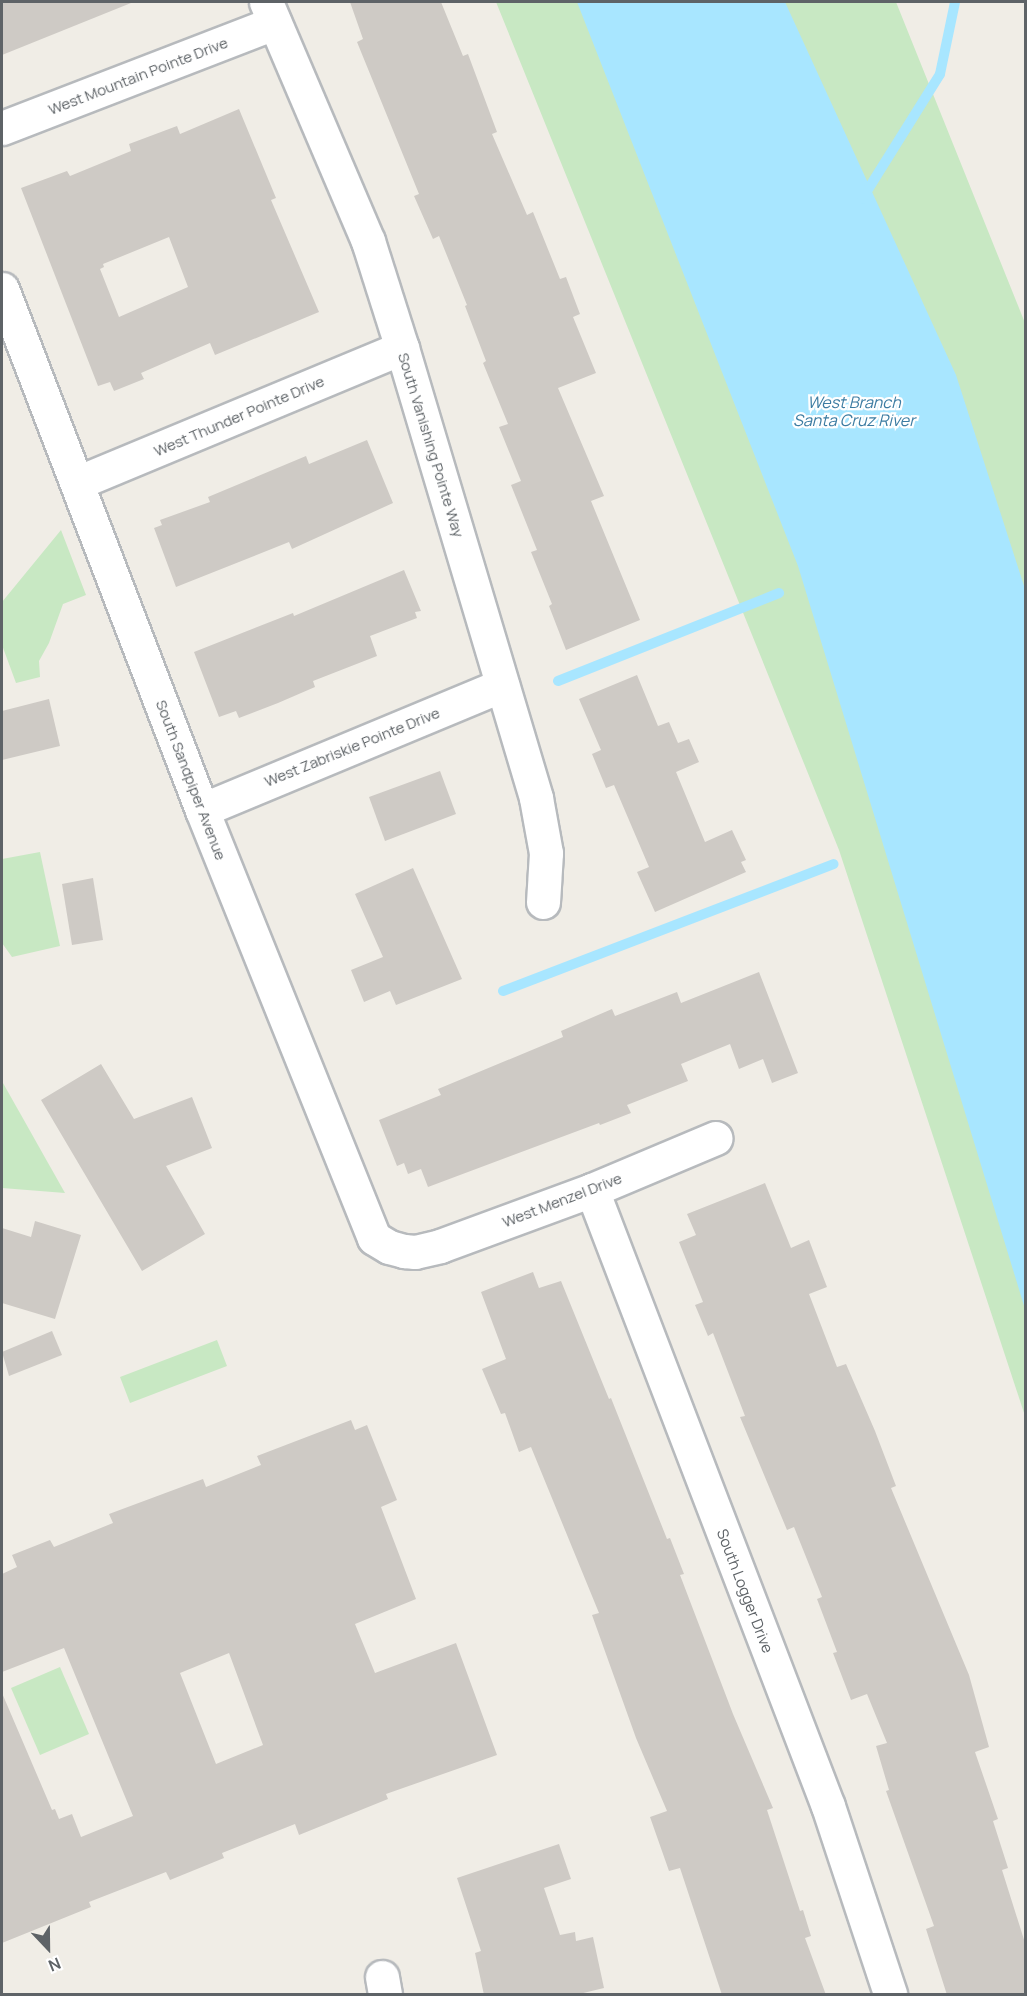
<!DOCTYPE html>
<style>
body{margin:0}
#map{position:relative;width:1027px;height:1996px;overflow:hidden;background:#f0ede6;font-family:Manrope,sans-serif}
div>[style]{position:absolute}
.green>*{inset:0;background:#c8e8c3}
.water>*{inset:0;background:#a8e6ff}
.stream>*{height:10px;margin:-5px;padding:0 5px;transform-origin:5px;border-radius:5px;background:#a8e6ff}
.building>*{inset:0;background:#cecac5}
.roads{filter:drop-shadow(2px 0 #b7babd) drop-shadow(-2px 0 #b7babd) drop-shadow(0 2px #b7babd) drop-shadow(0 -2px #b7babd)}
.minor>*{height:33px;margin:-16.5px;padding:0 16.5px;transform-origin:16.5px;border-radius:16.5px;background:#fff}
span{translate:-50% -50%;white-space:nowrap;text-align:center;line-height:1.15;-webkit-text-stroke:4.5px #fff;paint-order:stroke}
.street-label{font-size:15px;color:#5e6367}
.water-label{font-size:16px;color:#3c7ca2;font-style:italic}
.frame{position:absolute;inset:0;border:3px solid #5e6367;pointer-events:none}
.north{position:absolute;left:18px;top:1918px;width:60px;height:60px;-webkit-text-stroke:4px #fff;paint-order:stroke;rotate:158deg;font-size:16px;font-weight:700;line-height:24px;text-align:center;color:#5e6367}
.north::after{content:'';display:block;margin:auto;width:21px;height:27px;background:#5e6367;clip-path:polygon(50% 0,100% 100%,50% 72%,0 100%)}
</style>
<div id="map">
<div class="green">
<div style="clip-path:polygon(496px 2px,896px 2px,1025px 323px,1025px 1416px,839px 850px)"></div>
<div style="clip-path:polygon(61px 530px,86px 595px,63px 604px,49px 643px,39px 661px,40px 677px,16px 683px,2px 645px,2px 602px)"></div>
<div style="clip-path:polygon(40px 852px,60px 946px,12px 957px,2px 943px,2px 859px)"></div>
<div style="clip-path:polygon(3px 1083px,65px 1193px,2px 1188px)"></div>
<div style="clip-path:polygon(217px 1340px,227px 1366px,130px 1403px,120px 1377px)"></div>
<div style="clip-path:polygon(60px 1667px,89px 1734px,40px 1755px,11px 1688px)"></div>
</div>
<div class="water">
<div style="clip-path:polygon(577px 2px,785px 2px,956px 375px,1025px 589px,1025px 1309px,798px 566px)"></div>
</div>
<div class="stream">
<div style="left:862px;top:199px;width:147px;rotate:-58deg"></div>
<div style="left:940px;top:74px;width:74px;rotate:-78.2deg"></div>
<div style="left:558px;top:681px;width:238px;rotate:-21.7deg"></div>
<div style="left:503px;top:991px;width:354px;rotate:-21deg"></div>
</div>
<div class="building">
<div style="clip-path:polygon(2px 2px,131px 2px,131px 3px,2px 55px)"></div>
<div style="clip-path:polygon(350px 2px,441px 2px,463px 56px,468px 54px,497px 132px,492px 134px,527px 215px,533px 212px,560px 279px,566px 277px,580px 314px,573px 317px,596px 373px,558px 388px,604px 496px,591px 501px,640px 620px,566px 650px,549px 606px,552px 604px,531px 552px,537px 550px,511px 485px,521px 481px,499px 427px,508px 424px,483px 363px,486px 361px,465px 306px,467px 305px,439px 236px,433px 239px,414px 196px,419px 194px,357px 42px,363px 39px)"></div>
<div style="clip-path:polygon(evenodd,239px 109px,276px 198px,271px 200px,319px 312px,215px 355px,210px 343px,141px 373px,144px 379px,114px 391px,110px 382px,98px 386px,21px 188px,67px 171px,70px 176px,131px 151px,129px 144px,177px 126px,180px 134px,239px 109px,169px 237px,188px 287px,119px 317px,100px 269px,104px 267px,103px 264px,169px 237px)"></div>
<div style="clip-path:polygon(367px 440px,393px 503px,292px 549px,289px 542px,176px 587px,154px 528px,162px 525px,160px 520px,210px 502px,208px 497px,306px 456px,309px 464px)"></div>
<div style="clip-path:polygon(404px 570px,421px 611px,415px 612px,417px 618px,370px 636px,377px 656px,313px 681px,315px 687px,278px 703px,239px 718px,236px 711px,219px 717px,194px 652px,293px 613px,294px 616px)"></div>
<div style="clip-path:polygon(637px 675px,658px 726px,669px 722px,678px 743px,689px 739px,699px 762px,676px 772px,705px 842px,732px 830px,746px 860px,741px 862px,746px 872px,655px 912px,637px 872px,649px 867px,614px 785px,606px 788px,592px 754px,601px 750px,579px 699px)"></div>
<div style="clip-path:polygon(49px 699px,60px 746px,2px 760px,2px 711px)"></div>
<div style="clip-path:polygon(440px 771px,456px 814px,385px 841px,369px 797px)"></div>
<div style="clip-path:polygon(413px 868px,462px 979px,396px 1005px,390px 991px,364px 1002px,351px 970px,383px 957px,355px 894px)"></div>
<div style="clip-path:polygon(93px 878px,103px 940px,72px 945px,62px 884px)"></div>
<div style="clip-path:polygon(759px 972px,798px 1073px,772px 1083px,763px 1059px,739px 1069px,730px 1044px,681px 1064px,688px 1081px,627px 1105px,631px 1113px,600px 1125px,599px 1123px,428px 1187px,421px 1169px,408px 1174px,404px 1163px,397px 1166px,379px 1120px,441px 1095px,438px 1089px,563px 1037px,561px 1031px,612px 1009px,615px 1016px,677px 992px,681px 1003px)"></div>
<div style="clip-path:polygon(101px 1064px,134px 1119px,192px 1097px,212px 1148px,166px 1166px,205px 1234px,142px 1271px,41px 1100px)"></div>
<div style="clip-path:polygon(765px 1183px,791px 1248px,809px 1240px,827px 1287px,809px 1294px,837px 1367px,846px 1364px,875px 1431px,896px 1486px,891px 1488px,969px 1675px,989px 1747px,975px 1752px,998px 1819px,993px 1821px,1008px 1868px,1002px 1870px,1026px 1946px,1026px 1995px,947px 1995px,926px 1929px,934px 1926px,886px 1791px,889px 1790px,876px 1746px,887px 1743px,867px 1694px,851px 1700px,833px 1653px,837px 1652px,817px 1599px,822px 1597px,794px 1527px,787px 1530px,740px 1417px,745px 1416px,713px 1333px,708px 1336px,695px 1305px,703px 1302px,679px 1242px,696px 1235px,687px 1214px)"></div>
<div style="clip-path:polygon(35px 1221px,81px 1235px,55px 1319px,2px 1303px,2px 1228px,31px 1237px)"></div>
<div style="clip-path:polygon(533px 1272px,539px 1288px,561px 1281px,609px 1399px,611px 1398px,667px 1539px,670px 1538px,684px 1574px,680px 1575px,733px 1714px,773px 1808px,767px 1810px,800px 1911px,803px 1910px,811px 1936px,805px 1938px,826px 1995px,722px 1995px,680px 1868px,669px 1871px,650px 1817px,667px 1811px,636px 1738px,592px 1615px,599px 1613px,531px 1447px,519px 1452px,505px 1413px,501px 1414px,482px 1369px,506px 1359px,481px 1292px)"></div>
<div style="clip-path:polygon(52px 1331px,62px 1355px,9px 1376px,2px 1352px)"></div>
<div style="clip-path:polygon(evenodd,351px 1420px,355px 1430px,367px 1425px,397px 1500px,381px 1507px,416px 1599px,355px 1624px,375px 1673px,456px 1643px,497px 1755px,386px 1794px,388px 1799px,299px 1835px,295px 1824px,222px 1853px,224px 1858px,170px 1880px,166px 1872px,89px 1902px,91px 1907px,2px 1943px,2px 1693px,52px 1810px,55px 1809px,59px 1819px,72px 1814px,81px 1837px,133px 1816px,64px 1648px,2px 1672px,2px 1574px,17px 1567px,12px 1555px,50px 1540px,54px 1547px,113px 1523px,109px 1514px,203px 1479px,206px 1487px,261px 1465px,257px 1456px,351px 1420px,229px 1653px,263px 1745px,216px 1764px,180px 1673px,229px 1653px)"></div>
<div style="clip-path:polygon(559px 1844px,571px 1879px,544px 1888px,560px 1935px,575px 1932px,576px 1941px,593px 1937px,604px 1988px,575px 1995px,484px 1995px,475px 1953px,481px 1951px,457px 1878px)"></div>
</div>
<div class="roads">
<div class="minor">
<div style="left:266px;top:2px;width:260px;rotate:66.9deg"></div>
<div style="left:368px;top:241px;width:112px;rotate:72.4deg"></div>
<div style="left:402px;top:348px;width:470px;rotate:73.4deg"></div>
<div style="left:536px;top:798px;width:56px;rotate:79.7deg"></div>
<div style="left:546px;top:853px;width:49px;rotate:93.5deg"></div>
<div style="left:2px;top:128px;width:292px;rotate:-21.1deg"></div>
<div style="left:2px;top:289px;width:558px;rotate:69deg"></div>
<div style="left:202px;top:810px;width:461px;rotate:68.1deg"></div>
<div style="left:374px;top:1238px;width:17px;rotate:31deg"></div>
<div style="left:389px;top:1247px;width:16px;rotate:15deg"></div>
<div style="left:404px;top:1251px;width:11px;rotate:5deg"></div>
<div style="left:415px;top:1252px;width:26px;rotate:-13deg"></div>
<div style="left:440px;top:1246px;width:162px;rotate:-20.2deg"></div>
<div style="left:592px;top:1190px;width:134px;rotate:-22.8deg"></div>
<div style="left:77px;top:483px;width:352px;rotate:-22.6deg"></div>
<div style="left:202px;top:810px;width:325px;rotate:-22.6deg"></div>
<div style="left:592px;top:1190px;width:660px;rotate:69.04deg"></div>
<div style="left:828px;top:1806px;width:198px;rotate:71.7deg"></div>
<div style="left:382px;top:1977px;width:17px;rotate:80deg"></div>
</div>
</div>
<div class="street-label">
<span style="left:138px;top:76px;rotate:-21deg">West Mountain Pointe Drive</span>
<span style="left:239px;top:416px;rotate:-23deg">West Thunder Pointe Drive</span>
<span style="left:431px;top:445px;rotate:73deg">South Vanishing Pointe Way</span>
<span style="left:352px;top:747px;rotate:-22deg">West Zabriskie Pointe Drive</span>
<span style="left:191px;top:780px;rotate:69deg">South Sandpiper Avenue</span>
<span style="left:562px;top:1200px;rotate:-21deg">West Menzel Drive</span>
<span style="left:745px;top:1591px;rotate:69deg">South Logger Drive</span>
</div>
<div class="water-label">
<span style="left:854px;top:411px">West Branch<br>Santa Cruz River</span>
</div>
<div class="frame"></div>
<div class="north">N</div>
</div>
